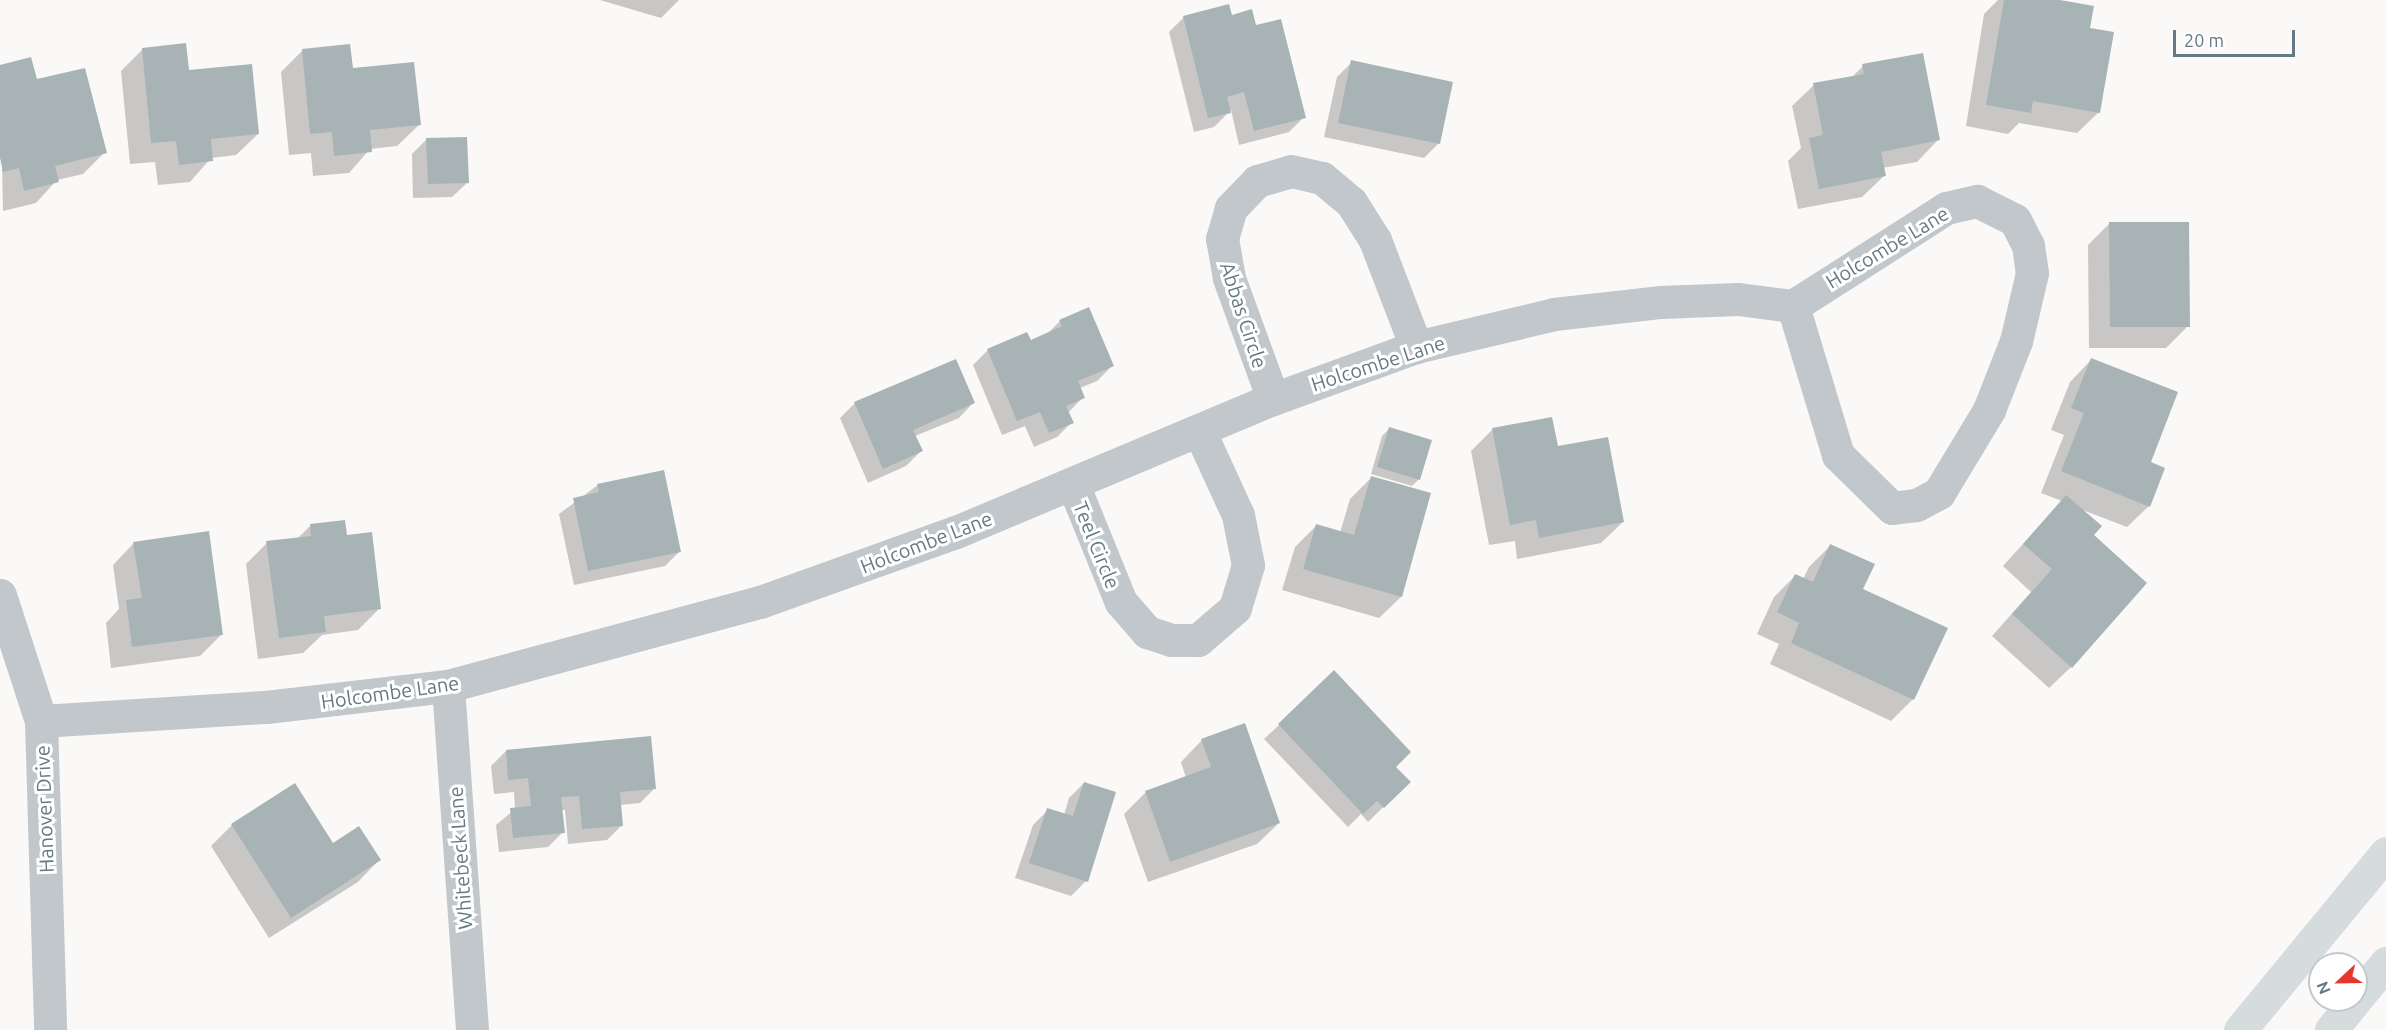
<!DOCTYPE html>
<style>
body{margin:0}
#map{position:relative;width:2386px;height:1030px;overflow:hidden;background:#faf9f7;font-family:Ubuntu,sans-serif}
div>[style]{position:absolute}
.shadow>*{inset:0;background:#0003}
.building>*{inset:0;background:#a8b3b6}
.minor>*{height:33px;margin:-16.5px;padding:0 16.5px;transform-origin:16.5px;border-radius:16.5px;background:#c1c7ca}
.primary>*{height:33px;margin:-16.5px;padding:0 16.5px;transform-origin:16.5px;border-radius:16.5px;background:#d6dcde}
span{translate:-50% -50%;white-space:nowrap;text-align:center;line-height:1.15;-webkit-text-stroke:6px #fff;paint-order:stroke}
.street-label{font-size:20px;color:#657a82}
.north{position:absolute;left:2308px;top:952px;width:60px;height:60px;box-sizing:border-box;background:#fff;border:2px solid #c1cacd;border-radius:50%;rotate:248deg;font-size:16px;font-weight:700;line-height:24px;text-align:center;color:#657a82}
.north::after{content:'';display:block;margin:auto;width:21px;height:27px;background:#e4382d;clip-path:polygon(50% 0,100% 100%,50% 72%,0 100%)}
.scale{position:absolute;left:2173px;top:30px;width:122px;height:27px;box-sizing:border-box;border:3px solid #657a82;border-top:0;padding-left:8px;font-size:18px;line-height:21px;white-space:nowrap;color:#657a82;-webkit-text-stroke:4px #fff;paint-order:stroke}
</style>
<div id="map">
<div class="shadow">
<div style="clip-path:polygon(600px 0,679px 0,661px 18px)"></div>
<div style="clip-path:polygon(1998px 0,2051px 0,2089px 29px,2099px 112px,2077px 133px,2019px 123px,2008px 134px,1966px 126px,1984px 14px)"></div>
<div style="clip-path:polygon(1230px 16px,1255px 27px,1304px 117px,1289px 132px,1239px 145px,1231px 110px,1214px 127px,1194px 132px,1169px 32px,1184px 17px)"></div>
<div style="clip-path:polygon(143px 49px,188px 72px,258px 134px,236px 155px,211px 158px,190px 182px,158px 185px,155px 162px,130px 164px,121px 71px)"></div>
<div style="clip-path:polygon(302px 51px,351px 70px,419px 125px,397px 146px,370px 149px,349px 173px,313px 176px,311px 153px,289px 155px,281px 72px)"></div>
<div style="clip-path:polygon(1352px 62px,1439px 143px,1424px 158px,1324px 137px,1337px 77px)"></div>
<div style="clip-path:polygon(0 66px,36px 81px,105px 152px,83px 174px,57px 180px,36px 203px,3px 211px)"></div>
<div style="clip-path:polygon(1863px 66px,1938px 140px,1917px 162px,1882px 168px,1884px 176px,1862px 197px,1798px 209px,1788px 161px,1801px 148px,1792px 106px,1814px 85px,1851px 78px)"></div>
<div style="clip-path:polygon(427px 139px,467px 183px,452px 197px,413px 198px,412px 154px)"></div>
<div style="clip-path:polygon(2110px 223px,2188px 326px,2166px 348px,2089px 348px,2088px 245px)"></div>
<div style="clip-path:polygon(1060px 321px,1112px 366px,1097px 381px,1080px 388px,1083px 397px,1068px 413px,1072px 422px,1057px 437px,1034px 447px,1025px 426px,1002px 435px,973px 365px,988px 350px,1030px 341px,1047px 334px)"></div>
<div style="clip-path:polygon(2091px 360px,2149px 463px,2149px 506px,2127px 527px,2080px 509px,2092px 536px,2071px 667px,2049px 688px,1992px 636px,2031px 592px,2003px 566px,2062px 501px,2041px 493px,2064px 435px,2051px 430px,2070px 382px)"></div>
<div style="clip-path:polygon(855px 403px,973px 403px,959px 418px,915px 436px,921px 451px,906px 466px,868px 483px,840px 418px)"></div>
<div style="clip-path:polygon(1389px 429px,1419px 479px,1412px 486px,1371px 474px,1382px 436px)"></div>
<div style="clip-path:polygon(1493px 429px,1557px 448px,1623px 522px,1601px 543px,1517px 559px,1515px 541px,1489px 545px,1471px 451px)"></div>
<div style="clip-path:polygon(1371px 478px,1429px 494px,1401px 597px,1379px 618px,1282px 590px,1295px 547px,1316px 526px,1340px 533px,1350px 499px)"></div>
<div style="clip-path:polygon(598px 485px,680px 551px,665px 566px,574px 585px,559px 514px)"></div>
<div style="clip-path:polygon(310px 526px,346px 537px,380px 608px,358px 630px,322px 635px,303px 653px,258px 659px,246px 564px,267px 543px,297px 539px)"></div>
<div style="clip-path:polygon(134px 543px,222px 634px,200px 656px,111px 668px,106px 623px,119px 609px,113px 565px)"></div>
<div style="clip-path:polygon(1831px 545px,1861px 590px,1946px 629px,1913px 699px,1891px 721px,1770px 664px,1779px 644px,1757px 634px,1774px 597px,1795px 576px,1803px 579px,1809px 567px)"></div>
<div style="clip-path:polygon(1279px 725px,1394px 767px,1409px 782px,1368px 822px,1361px 814px,1348px 827px,1264px 739px)"></div>
<div style="clip-path:polygon(1202px 740px,1279px 823px,1257px 844px,1148px 882px,1124px 814px,1146px 792px,1186px 778px,1181px 762px)"></div>
<div style="clip-path:polygon(506px 751px,655px 788px,640px 803px,620px 805px,622px 825px,607px 840px,568px 844px,565px 810px,561px 810px,563px 832px,548px 847px,499px 852px,496px 825px,515px 809px,514px 792px,494px 794px,491px 766px)"></div>
<div style="clip-path:polygon(1084px 783px,1086px 881px,1071px 896px,1015px 878px,1033px 825px,1048px 810px,1064px 815px,1069px 798px)"></div>
<div style="clip-path:polygon(232px 825px,333px 845px,379px 860px,358px 882px,269px 938px,211px 846px)"></div>
</div>
<div class="building">
<div style="clip-path:polygon(2004px 0,2060px 0,2094px 6px,2090px 28px,2114px 32px,2100px 113px,2033px 101px,2031px 113px,1986px 105px)"></div>
<div style="clip-path:polygon(1229px 4px,1232px 15px,1252px 9px,1256px 25px,1281px 19px,1306px 118px,1254px 131px,1244px 92px,1227px 97px,1231px 113px,1208px 118px,1183px 16px)"></div>
<div style="clip-path:polygon(186px 43px,189px 70px,252px 64px,259px 134px,211px 139px,213px 161px,179px 165px,176px 141px,151px 143px,142px 48px)"></div>
<div style="clip-path:polygon(350px 44px,353px 68px,414px 62px,421px 125px,370px 130px,372px 152px,334px 156px,332px 132px,310px 134px,302px 49px)"></div>
<div style="clip-path:polygon(1923px 53px,1940px 140px,1881px 152px,1886px 176px,1819px 189px,1809px 138px,1823px 135px,1813px 83px,1864px 74px,1862px 64px)"></div>
<div style="clip-path:polygon(31px 57px,37px 79px,85px 68px,107px 153px,55px 166px,59px 182px,24px 191px,19px 168px,3px 172px,0 158px,0 65px)"></div>
<div style="clip-path:polygon(1351px 60px,1453px 82px,1440px 144px,1338px 123px)"></div>
<div style="clip-path:polygon(467px 137px,469px 183px,428px 184px,426px 138px)"></div>
<div style="clip-path:polygon(2109px 222px,2189px 222px,2190px 327px,2110px 327px)"></div>
<div style="clip-path:polygon(1089px 307px,1114px 366px,1078px 381px,1085px 398px,1066px 406px,1074px 423px,1049px 433px,1040px 412px,1017px 421px,987px 349px,1027px 332px,1031px 340px,1062px 326px,1059px 320px)"></div>
<div style="clip-path:polygon(2091px 358px,2178px 392px,2151px 462px,2165px 468px,2150px 507px,2061px 471px,2084px 413px,2071px 408px)"></div>
<div style="clip-path:polygon(956px 359px,975px 403px,913px 430px,923px 451px,883px 469px,854px 402px)"></div>
<div style="clip-path:polygon(1552px 417px,1558px 446px,1608px 437px,1624px 522px,1539px 538px,1536px 520px,1510px 525px,1492px 428px)"></div>
<div style="clip-path:polygon(1389px 427px,1432px 440px,1420px 480px,1377px 467px)"></div>
<div style="clip-path:polygon(664px 470px,681px 552px,588px 571px,573px 498px,599px 492px,597px 484px)"></div>
<div style="clip-path:polygon(1371px 476px,1431px 493px,1402px 597px,1303px 569px,1316px 524px,1354px 535px)"></div>
<div style="clip-path:polygon(2066px 495px,2102px 526px,2094px 535px,2147px 583px,2072px 668px,2012px 614px,2052px 569px,2023px 544px)"></div>
<div style="clip-path:polygon(345px 520px,347px 535px,372px 532px,381px 609px,324px 616px,326px 632px,279px 638px,266px 541px,311px 536px,310px 524px)"></div>
<div style="clip-path:polygon(209px 531px,223px 635px,132px 647px,126px 600px,142px 598px,133px 542px)"></div>
<div style="clip-path:polygon(1830px 544px,1875px 564px,1863px 589px,1948px 628px,1914px 700px,1791px 643px,1799px 623px,1777px 612px,1795px 574px,1813px 582px)"></div>
<div style="clip-path:polygon(1334px 670px,1411px 752px,1396px 767px,1411px 782px,1384px 808px,1377px 801px,1363px 814px,1278px 724px)"></div>
<div style="clip-path:polygon(1245px 723px,1280px 823px,1170px 862px,1145px 791px,1211px 767px,1201px 739px)"></div>
<div style="clip-path:polygon(651px 736px,656px 789px,620px 792px,623px 826px,582px 829px,579px 796px,561px 797px,565px 833px,513px 838px,510px 808px,531px 806px,528px 778px,508px 780px,506px 750px)"></div>
<div style="clip-path:polygon(1084px 782px,1116px 792px,1088px 882px,1029px 863px,1047px 808px,1073px 816px)"></div>
<div style="clip-path:polygon(295px 783px,333px 843px,359px 826px,381px 860px,291px 918px,231px 824px)"></div>
</div>
<div class="minor">
<div style="left:1977px;top:201px;width:42px;rotate:26.6deg"></div>
<div style="left:2015px;top:220px;width:28px;rotate:63deg"></div>
<div style="left:2028px;top:245px;width:28px;rotate:82deg"></div>
<div style="left:2032px;top:273px;width:70px;rotate:103.2deg"></div>
<div style="left:2016px;top:341px;width:74px;rotate:111.4deg"></div>
<div style="left:1989px;top:410px;width:97px;rotate:121.1deg"></div>
<div style="left:1939px;top:493px;width:26px;rotate:152deg"></div>
<div style="left:1916px;top:505px;width:24px;rotate:173deg"></div>
<div style="left:1892px;top:508px;width:76px;rotate:-135.5deg"></div>
<div style="left:1838px;top:455px;width:156px;rotate:-106.8deg"></div>
<div style="left:1793px;top:306px;width:182px;rotate:-32.6deg"></div>
<div style="left:1946px;top:208px;width:32px;rotate:-13deg"></div>
<div style="left:1273px;top:399px;width:129px;rotate:-110deg"></div>
<div style="left:1229px;top:278px;width:40px;rotate:-100deg"></div>
<div style="left:1222px;top:239px;width:32px;rotate:-74deg"></div>
<div style="left:1231px;top:208px;width:37px;rotate:-46deg"></div>
<div style="left:1257px;top:181px;width:35px;rotate:-16deg"></div>
<div style="left:1291px;top:171px;width:32px;rotate:13deg"></div>
<div style="left:1322px;top:178px;width:38px;rotate:40deg"></div>
<div style="left:1351px;top:202px;width:45px;rotate:57.7deg"></div>
<div style="left:1375px;top:240px;width:115px;rotate:69deg"></div>
<div style="left:1073px;top:484px;width:127px;rotate:67.9deg"></div>
<div style="left:1121px;top:602px;width:40px;rotate:49deg"></div>
<div style="left:1147px;top:632px;width:25px;rotate:18deg"></div>
<div style="left:1171px;top:640px;width:27px"></div>
<div style="left:1198px;top:640px;width:49px;rotate:-40.9deg"></div>
<div style="left:1235px;top:608px;width:45px;rotate:-73.2deg"></div>
<div style="left:1248px;top:565px;width:51px;rotate:-101.3deg"></div>
<div style="left:1238px;top:515px;width:91px;rotate:-114.6deg"></div>
<div style="left:0;top:595px;width:133px;rotate:72deg"></div>
<div style="left:41px;top:721px;width:309px;rotate:88.3deg"></div>
<div style="left:448px;top:686px;width:345px;rotate:86deg"></div>
<div style="left:41px;top:721px;width:225px;rotate:-3.6deg"></div>
<div style="left:266px;top:707px;width:183px;rotate:-6.6deg"></div>
<div style="left:448px;top:686px;width:323px;rotate:-15.1deg"></div>
<div style="left:760px;top:602px;width:208px;rotate:-19.7deg"></div>
<div style="left:956px;top:532px;width:344px;rotate:-22.8deg"></div>
<div style="left:1273px;top:399px;width:152px;rotate:-20deg"></div>
<div style="left:1416px;top:347px;width:142px;rotate:-13.4deg"></div>
<div style="left:1554px;top:314px;width:108px;rotate:-6.4deg"></div>
<div style="left:1661px;top:302px;width:77px;rotate:-2.2deg"></div>
<div style="left:1738px;top:299px;width:55px;rotate:7.3deg"></div>
</div>
<div class="primary">
<div style="left:2356px;top:999px;width:47px;rotate:-50.2deg"></div>
<div style="left:2240px;top:1030px;width:229px;rotate:-50.5deg"></div>
<div style="left:2331px;top:1030px;width:38px;rotate:-51deg"></div>
</div>
<div class="street-label">
<span style="left:1887px;top:247px;rotate:-31deg">Holcombe Lane</span>
<span style="left:1244px;top:315px;rotate:72deg">Abbas Circle</span>
<span style="left:1378px;top:363px;rotate:-18deg">Holcombe Lane</span>
<span style="left:926px;top:542px;rotate:-21deg">Holcombe Lane</span>
<span style="left:1097px;top:545px;rotate:68deg">Teel Circle</span>
<span style="left:390px;top:692px;rotate:-8deg">Holcombe Lane</span>
<span style="left:44px;top:809px;rotate:-92deg">Hanover Drive</span>
<span style="left:460px;top:858px;rotate:-94deg">Whitebeck Lane</span>
</div>
<div class="north">N</div>
<div class="scale">20 m</div>
</div>
